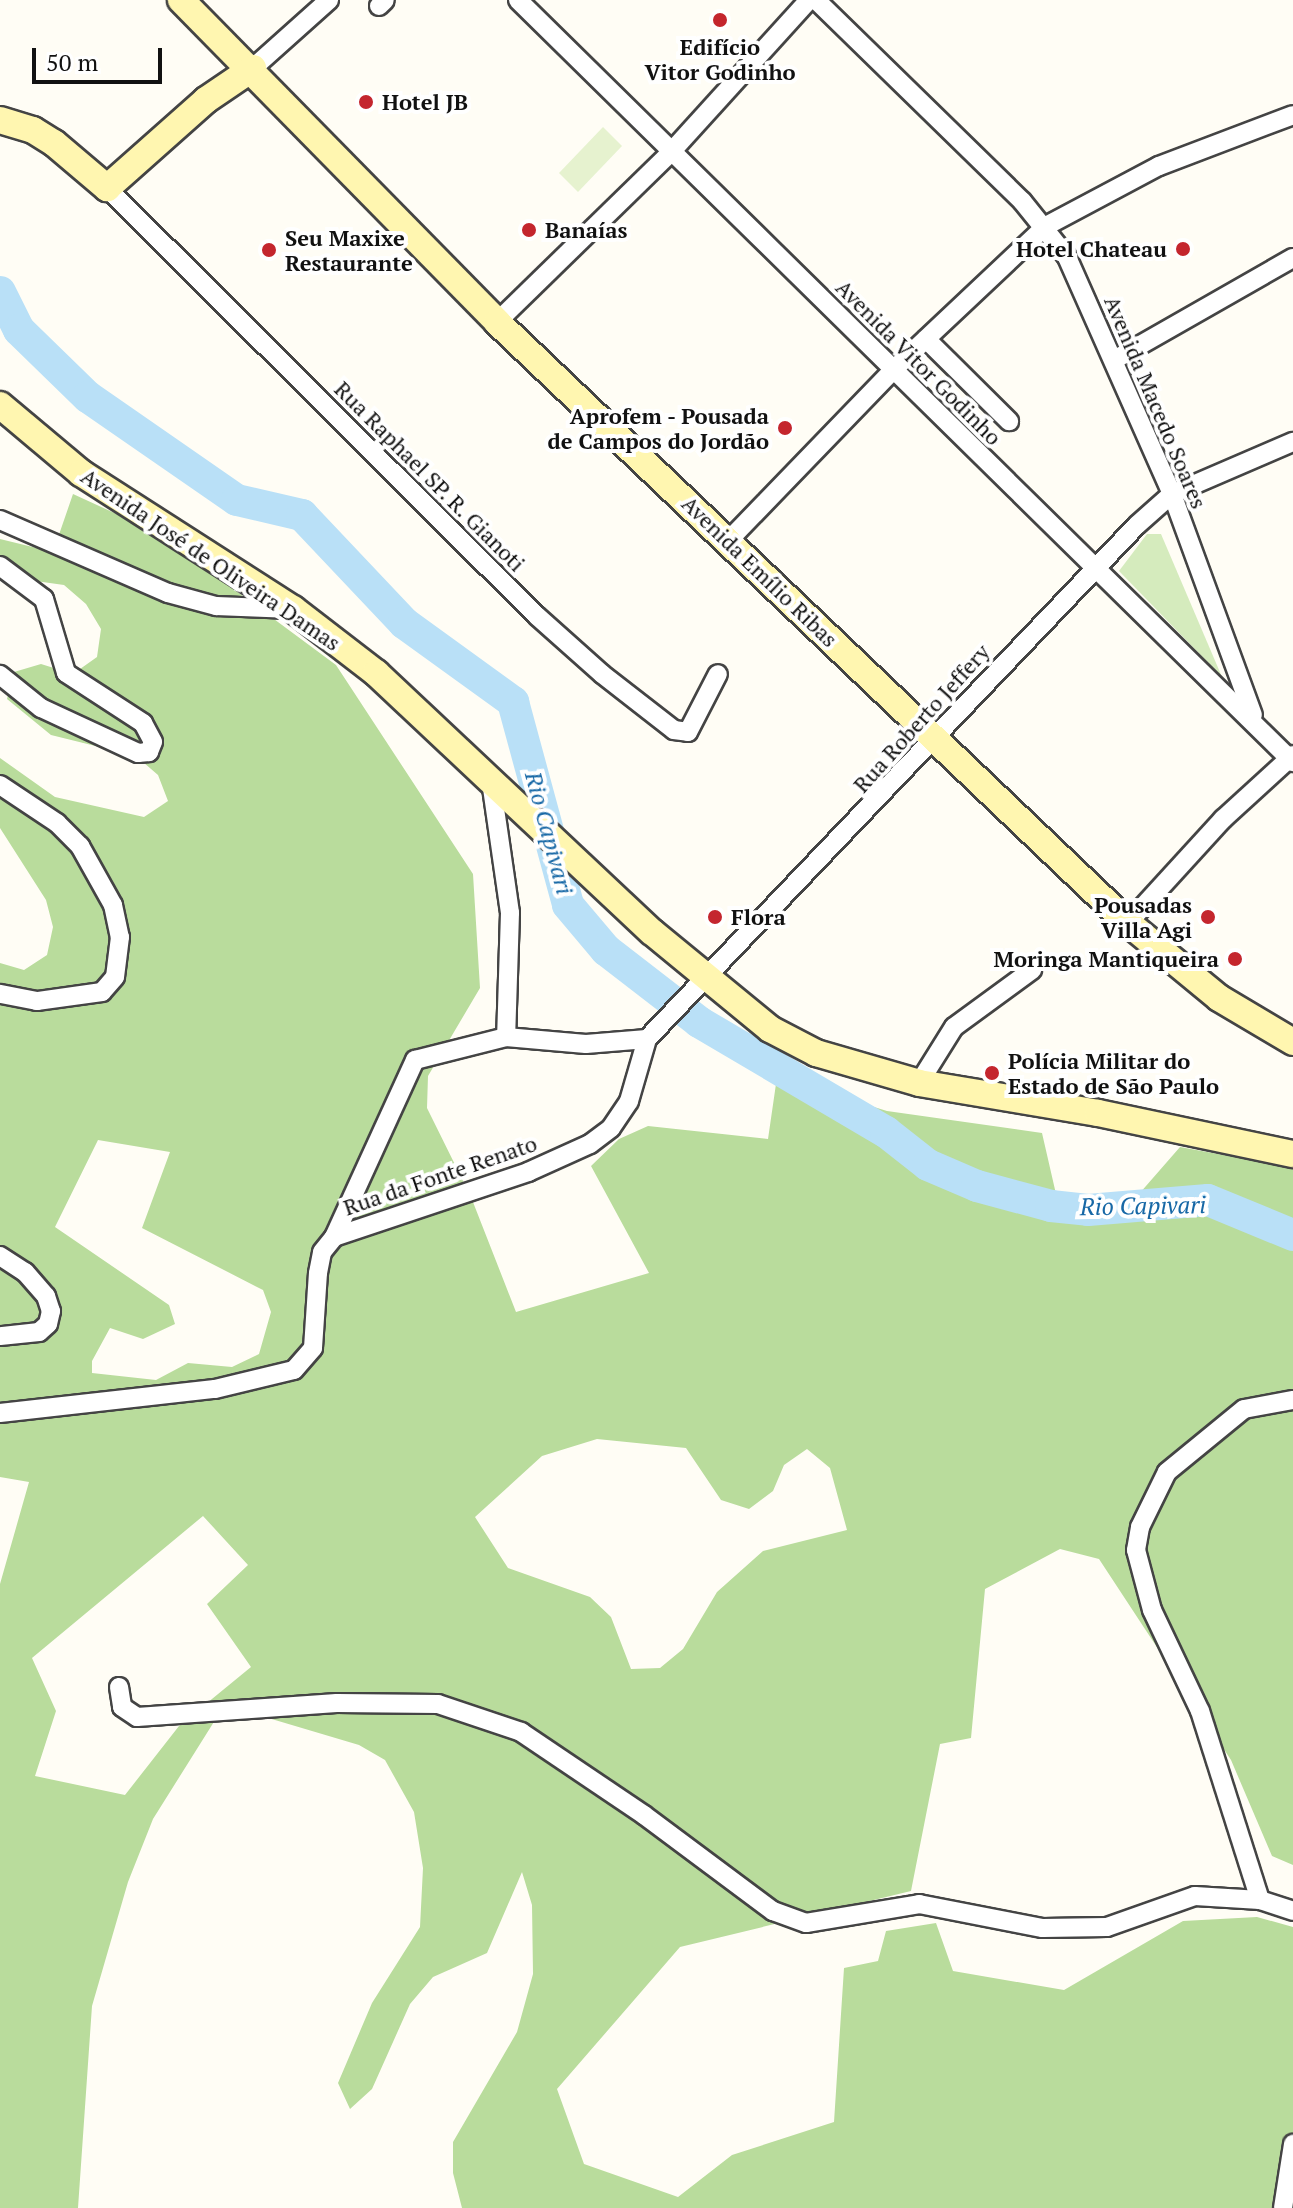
<!DOCTYPE html>
<meta charset="utf-8">
<style>
body{margin:0}
#map{position:relative;width:1293px;height:2208px;overflow:hidden;background:#fffdf5;font-family:"PT Serif",serif}
div>[style]{position:absolute}
.green>*{inset:0;background:#d5ebbd}
.forest>*{inset:0;background:#b9dc9c}
.pitch>*{inset:0;background:#e6f2cf}
.river>*{height:32px;margin:-16px;padding:0 16px;transform-origin:16px;border-radius:16px;background:#b9e0f7}
.roads{filter:drop-shadow(2px 0 #444) drop-shadow(-2px 0 #444) drop-shadow(0 2px #444) drop-shadow(0 -2px #444)}
.street>*{height:18px;margin:-9px;padding:0 9px;transform-origin:9px;border-radius:9px;background:#fff}
.secondary>*{height:26px;margin:-13px;padding:0 13px;transform-origin:13px;border-radius:13px;background:#fff6b0}
.dots>*{width:22px;height:22px;translate:-50% -50%;box-sizing:border-box;border:4px solid #fff;border-radius:50%}
span{translate:-50% -50%;white-space:nowrap;text-align:center;line-height:1.15;-webkit-text-stroke:8px #fff;paint-order:stroke}
.poi-label{font-size:22px;color:#111;font-weight:700}
.left{translate:0 -50%;text-align:left}
.right{translate:-100% -50%;text-align:right}
.street-label{font-size:22px;color:#111}
.water-label{font-size:24px;color:#1768a6;font-style:italic}
.scale{position:absolute;left:32px;top:48px;width:130px;height:36px;box-sizing:border-box;border:4px solid #111;border-top:0;padding-left:10px;font-size:24px;line-height:28px;white-space:nowrap;color:#111;-webkit-text-stroke:6px #fff;paint-order:stroke}
</style>
<div id="map">
<div class="green">
<div style="clip-path:polygon(1147px 534px,1161px 534px,1222px 677px,1119px 571px)"></div>
</div>
<div class="forest">
<div style="clip-path:polygon(evenodd,73px 494px,158px 533px,336px 665px,473px 874px,480px 988px,428px 1076px,427px 1108px,471px 1197px,516px 1312px,649px 1273px,591px 1166px,619px 1139px,648px 1126px,768px 1139px,777px 1077px,887px 1111px,1042px 1133px,1056px 1194px,1081px 1201px,1139px 1194px,1180px 1147px,1293px 1168px,1293px 1865px,1272px 1856px,1231px 1760px,1099px 1559px,1060px 1549px,985px 1589px,971px 1738px,940px 1744px,911px 1891px,680px 1947px,557px 2089px,584px 2164px,678px 2197px,732px 2155px,834px 2122px,844px 1968px,878px 1961px,886px 1931px,936px 1923px,953px 1971px,1064px 1990px,1183px 1921px,1257px 1917px,1293px 1927px,1293px 2208px,462px 2208px,453px 2173px,453px 2142px,517px 2032px,533px 1974px,532px 1905px,522px 1872px,487px 1953px,433px 1977px,410px 2004px,372px 2089px,350px 2109px,338px 2083px,372px 2003px,420px 1927px,423px 1868px,414px 1812px,385px 1760px,359px 1745px,245px 1711px,217px 1717px,153px 1819px,128px 1882px,92px 2006px,78px 2208px,0 2208px,0 1584px,29px 1482px,0 1477px,0 963px,24px 970px,47px 955px,53px 927px,46px 900px,0 828px,0 758px,55px 797px,144px 817px,168px 801px,158px 775px,136px 756px,51px 735px,7px 699px,14px 672px,41px 664px,73px 674px,97px 657px,101px 629px,86px 604px,64px 585px,0 576px,0 539px,53px 552px,73px 494px,98px 1140px,170px 1152px,142px 1228px,263px 1290px,271px 1312px,259px 1354px,232px 1367px,188px 1363px,156px 1380px,92px 1373px,92px 1361px,110px 1328px,143px 1339px,175px 1324px,169px 1305px,55px 1227px,98px 1140px,73px 494px,597px 1439px,686px 1448px,721px 1500px,749px 1509px,773px 1491px,784px 1465px,807px 1449px,830px 1468px,847px 1530px,763px 1551px,717px 1592px,683px 1649px,660px 1668px,631px 1669px,611px 1617px,590px 1597px,508px 1568px,475px 1517px,542px 1456px,597px 1439px,73px 494px,203px 1516px,248px 1565px,207px 1604px,251px 1667px,179px 1726px,125px 1795px,35px 1776px,56px 1711px,32px 1658px,203px 1516px)"></div>
</div>
<div class="pitch">
<div style="clip-path:polygon(603px 127px,622px 146px,578px 192px,559px 173px)"></div>
</div>
<div class="river">
<div style="left:0;top:292px;width:42px;rotate:63.4deg"></div>
<div style="left:19px;top:330px;width:96px;rotate:44.2deg"></div>
<div style="left:88px;top:397px;width:181px;rotate:34.7deg"></div>
<div style="left:237px;top:500px;width:67px;rotate:13deg"></div>
<div style="left:302px;top:515px;width:149px;rotate:46.6deg"></div>
<div style="left:404px;top:623px;width:135px;rotate:35.9deg"></div>
<div style="left:513px;top:702px;width:210px;rotate:74.8deg"></div>
<div style="left:568px;top:905px;width:59px;rotate:49.8deg"></div>
<div style="left:606px;top:950px;width:118px;rotate:37.7deg"></div>
<div style="left:699px;top:1022px;width:217px;rotate:30.5deg"></div>
<div style="left:886px;top:1132px;width:53px;rotate:38.2deg"></div>
<div style="left:928px;top:1165px;width:53px;rotate:23.2deg"></div>
<div style="left:977px;top:1186px;width:77px;rotate:15.1deg"></div>
<div style="left:1051px;top:1206px;width:37px;rotate:6deg"></div>
<div style="left:1088px;top:1210px;width:120px;rotate:-4.8deg"></div>
<div style="left:1208px;top:1200px;width:92px;rotate:22.4deg"></div>
</div>
<div class="roads">
<div class="street">
<div style="left:518px;top:0;width:1087px;rotate:44.52deg"></div>
<div style="left:816px;top:0;width:288px;rotate:44.3deg"></div>
<div style="left:1022px;top:201px;width:72px;rotate:51.2deg"></div>
<div style="left:1067px;top:257px;width:259px;rotate:66.1deg"></div>
<div style="left:1172px;top:494px;width:235px;rotate:69.9deg"></div>
<div style="left:379px;top:6px;width:8px;rotate:-45deg"></div>
<div style="left:253px;top:68px;width:102px;rotate:-41.8deg"></div>
<div style="left:107px;top:188px;width:607px;rotate:44.87deg"></div>
<div style="left:537px;top:616px;width:87px;rotate:41.7deg"></div>
<div style="left:602px;top:674px;width:91px;rotate:37.9deg"></div>
<div style="left:674px;top:730px;width:14px;rotate:8deg"></div>
<div style="left:688px;top:732px;width:65px;rotate:-62.7deg"></div>
<div style="left:497px;top:322px;width:245px;rotate:-44.3deg"></div>
<div style="left:672px;top:151px;width:204px;rotate:-47.8deg"></div>
<div style="left:926px;top:339px;width:117px;rotate:44.7deg"></div>
<div style="left:1114px;top:360px;width:206px;rotate:-29.7deg"></div>
<div style="left:0;top:520px;width:183px;rotate:23.5deg"></div>
<div style="left:168px;top:593px;width:50px;rotate:15.2deg"></div>
<div style="left:216px;top:606px;width:76px;rotate:2.3deg"></div>
<div style="left:729px;top:540px;width:236px;rotate:-46deg"></div>
<div style="left:893px;top:370px;width:210px;rotate:-43.3deg"></div>
<div style="left:1046px;top:226px;width:128px;rotate:-28deg"></div>
<div style="left:1159px;top:166px;width:143px;rotate:-20.8deg"></div>
<div style="left:0;top:566px;width:55px;rotate:36.9deg"></div>
<div style="left:44px;top:599px;width:77px;rotate:73.4deg"></div>
<div style="left:66px;top:673px;width:92px;rotate:33deg"></div>
<div style="left:143px;top:723px;width:21px;rotate:62deg"></div>
<div style="left:153px;top:742px;width:11px;rotate:112deg"></div>
<div style="left:149px;top:752px;width:11px;rotate:175deg"></div>
<div style="left:138px;top:753px;width:107px;rotate:-155.1deg"></div>
<div style="left:41px;top:708px;width:53px;rotate:-141.2deg"></div>
<div style="left:491px;top:781px;width:133px;rotate:81.8deg"></div>
<div style="left:510px;top:913px;width:124px;rotate:91.8deg"></div>
<div style="left:0;top:785px;width:69px;rotate:33.7deg"></div>
<div style="left:57px;top:823px;width:33px;rotate:45deg"></div>
<div style="left:80px;top:846px;width:68px;rotate:60.8deg"></div>
<div style="left:113px;top:905px;width:33px;rotate:78deg"></div>
<div style="left:120px;top:937px;width:40px;rotate:97.1deg"></div>
<div style="left:115px;top:977px;width:20px;rotate:131deg"></div>
<div style="left:102px;top:992px;width:66px;rotate:172.1deg"></div>
<div style="left:37px;top:1001px;width:38px;rotate:-169deg"></div>
<div style="left:1128px;top:923px;width:141px;rotate:-47.6deg"></div>
<div style="left:1223px;top:819px;width:95px;rotate:-42.4deg"></div>
<div style="left:919px;top:1083px;width:66px;rotate:-58deg"></div>
<div style="left:954px;top:1027px;width:97px;rotate:-36.2deg"></div>
<div style="left:334px;top:1237px;width:195px;rotate:-65.4deg"></div>
<div style="left:415px;top:1060px;width:94px;rotate:-14.2deg"></div>
<div style="left:506px;top:1037px;width:80px;rotate:5deg"></div>
<div style="left:586px;top:1044px;width:61px;rotate:-4.7deg"></div>
<div style="left:647px;top:1039px;width:710px;rotate:-46.37deg"></div>
<div style="left:1137px;top:525px;width:47px;rotate:-41.5deg"></div>
<div style="left:1172px;top:494px;width:132px;rotate:-23.3deg"></div>
<div style="left:0;top:1256px;width:30px;rotate:33deg"></div>
<div style="left:25px;top:1272px;width:32px;rotate:49deg"></div>
<div style="left:46px;top:1296px;width:16px;rotate:72deg"></div>
<div style="left:51px;top:1311px;width:13px;rotate:103deg"></div>
<div style="left:48px;top:1324px;width:12px;rotate:138deg"></div>
<div style="left:39px;top:1332px;width:39px;rotate:174deg"></div>
<div style="left:0;top:1413px;width:216px;rotate:-6.4deg"></div>
<div style="left:215px;top:1389px;width:81px;rotate:-13.5deg"></div>
<div style="left:294px;top:1370px;width:29px;rotate:-49deg"></div>
<div style="left:313px;top:1348px;width:75px;rotate:-86.2deg"></div>
<div style="left:318px;top:1273px;width:21px;rotate:-79deg"></div>
<div style="left:322px;top:1252px;width:19px;rotate:-51deg"></div>
<div style="left:334px;top:1237px;width:205px;rotate:-18.5deg"></div>
<div style="left:528px;top:1172px;width:68px;rotate:-24.3deg"></div>
<div style="left:590px;top:1144px;width:26px;rotate:-37deg"></div>
<div style="left:611px;top:1128px;width:32px;rotate:-56deg"></div>
<div style="left:629px;top:1101px;width:65px;rotate:-73.8deg"></div>
<div style="left:119px;top:1687px;width:20px;rotate:81deg"></div>
<div style="left:122px;top:1707px;width:18px;rotate:34deg"></div>
<div style="left:137px;top:1717px;width:200px;rotate:-4deg"></div>
<div style="left:337px;top:1703px;width:101px;rotate:0.6deg"></div>
<div style="left:438px;top:1704px;width:88px;rotate:18.6deg"></div>
<div style="left:521px;top:1732px;width:148px;rotate:34deg"></div>
<div style="left:644px;top:1815px;width:161px;rotate:36.7deg"></div>
<div style="left:773px;top:1911px;width:35px;rotate:20deg"></div>
<div style="left:806px;top:1923px;width:115px;rotate:-9.5deg"></div>
<div style="left:919px;top:1904px;width:126px;rotate:11deg"></div>
<div style="left:1043px;top:1928px;width:64px;rotate:-0.9deg"></div>
<div style="left:1107px;top:1927px;width:93px;rotate:-19.4deg"></div>
<div style="left:1195px;top:1896px;width:65px;rotate:3.5deg"></div>
<div style="left:1260px;top:1900px;width:35px;rotate:18deg"></div>
<div style="left:1260px;top:1900px;width:198px;rotate:-107.6deg"></div>
<div style="left:1200px;top:1711px;width:112px;rotate:-115.4deg"></div>
<div style="left:1152px;top:1610px;width:62px;rotate:-104.9deg"></div>
<div style="left:1136px;top:1550px;width:23px;rotate:-80deg"></div>
<div style="left:1140px;top:1527px;width:61px;rotate:-63.9deg"></div>
<div style="left:1167px;top:1472px;width:99px;rotate:-39.3deg"></div>
<div style="left:1244px;top:1409px;width:50px;rotate:-10.4deg"></div>
<div style="left:1283px;top:2208px;width:65px;rotate:-81.1deg"></div>
</div>
<div class="secondary">
<div style="left:181px;top:0;width:451px;rotate:45.5deg"></div>
<div style="left:497px;top:322px;width:871px;rotate:43.61deg"></div>
<div style="left:1128px;top:923px;width:118px;rotate:39.5deg"></div>
<div style="left:1219px;top:998px;width:86px;rotate:30.7deg"></div>
<div style="left:0;top:120px;width:34px;rotate:17deg"></div>
<div style="left:33px;top:130px;width:25px;rotate:32deg"></div>
<div style="left:54px;top:143px;width:70px;rotate:40.3deg"></div>
<div style="left:107px;top:188px;width:132px;rotate:-41.6deg"></div>
<div style="left:206px;top:100px;width:57px;rotate:-34.2deg"></div>
<div style="left:0;top:405px;width:106px;rotate:40deg"></div>
<div style="left:81px;top:473px;width:252px;rotate:32.7deg"></div>
<div style="left:293px;top:609px;width:105px;rotate:37.6deg"></div>
<div style="left:376px;top:673px;width:378px;rotate:43.2deg"></div>
<div style="left:652px;top:932px;width:153px;rotate:39.4deg"></div>
<div style="left:770px;top:1029px;width:52px;rotate:27.6deg"></div>
<div style="left:816px;top:1053px;width:107px;rotate:16.2deg"></div>
<div style="left:919px;top:1083px;width:181px;rotate:9.5deg"></div>
<div style="left:1098px;top:1113px;width:199px;rotate:11.9deg"></div>
</div>
</div>
<div class="dots">
<div style="left:720px;top:20px;background:#c4262e"></div>
<div style="left:366px;top:102px;background:#c4262e"></div>
<div style="left:529px;top:230px;background:#c4262e"></div>
<div style="left:1183px;top:249px;background:#c4262e"></div>
<div style="left:269px;top:250px;background:#c4262e"></div>
<div style="left:785px;top:428px;background:#c4262e"></div>
<div style="left:715px;top:917px;background:#c4262e"></div>
<div style="left:1208px;top:917px;background:#c4262e"></div>
<div style="left:1235px;top:959px;background:#c4262e"></div>
<div style="left:992px;top:1073px;background:#c4262e"></div>
</div>
<div class="poi-label">
<span style="left:720px;top:59px">Edifício<br>Vitor Godinho</span>
<span class="left" style="left:382px;top:102px">Hotel JB</span>
<span class="left" style="left:545px;top:230px">Banaías</span>
<span class="left" style="left:285px;top:250px">Seu Maxixe<br>Restaurante</span>
<span class="right" style="left:1167px;top:249px">Hotel Chateau</span>
<span class="right" style="left:769px;top:428px">Aprofem - Pousada<br>de Campos do Jordão</span>
<span class="right" style="left:1192px;top:917px">Pousadas<br>Villa Agi</span>
<span class="left" style="left:731px;top:917px">Flora</span>
<span class="right" style="left:1219px;top:959px">Moringa Mantiqueira</span>
<span class="left" style="left:1008px;top:1073px">Polícia Militar do<br>Estado de São Paulo</span>
</div>
<div class="street-label">
<span style="left:919px;top:362px;rotate:45deg">Avenida Vitor Godinho</span>
<span style="left:1156px;top:402px;rotate:67deg">Avenida Macedo Soares</span>
<span style="left:430px;top:476px;rotate:45deg">Rua Raphael SP. R. Gianoti</span>
<span style="left:211px;top:559px;rotate:34deg">Avenida José de Oliveira Damas</span>
<span style="left:760px;top:571px;rotate:44deg">Avenida Emílio Ribas</span>
<span style="left:921px;top:718px;rotate:-48deg">Rua Roberto Jeffery</span>
<span style="left:440px;top:1175px;rotate:-19deg">Rua da Fonte Renato</span>
</div>
<div class="water-label">
<span style="left:549px;top:833px;rotate:75deg">Rio Capivari</span>
<span style="left:1143px;top:1206px;rotate:-1deg">Rio Capivari</span>
</div>
<div class="scale">50 m</div>
</div>
